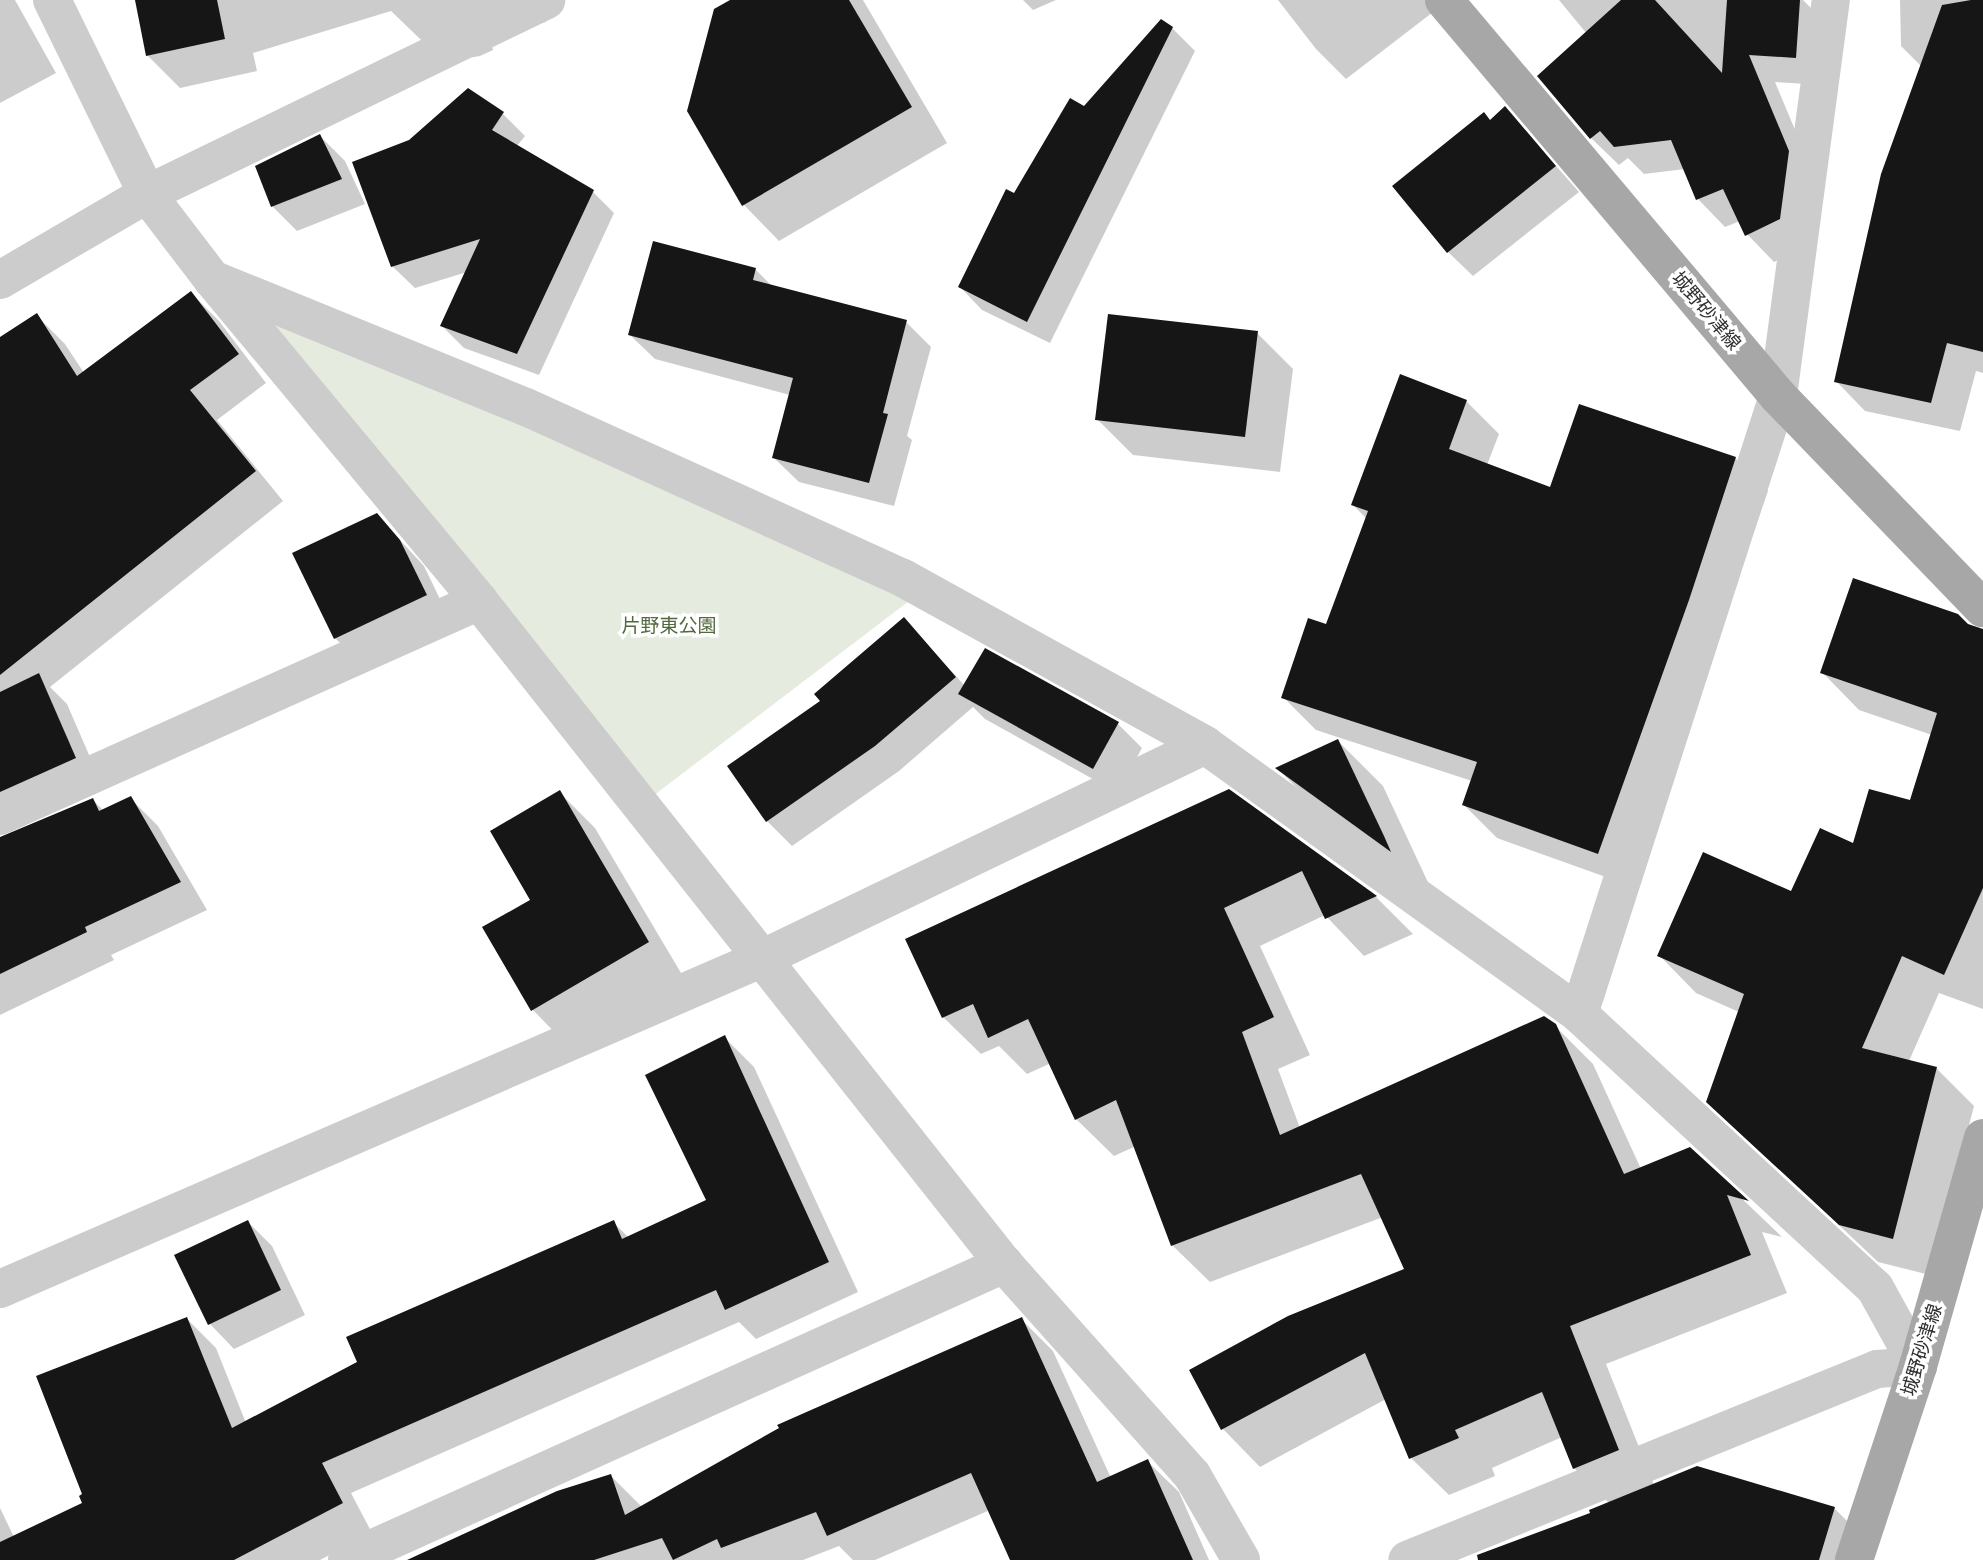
<!DOCTYPE html>
<meta charset="utf-8">
<style>
body{margin:0}
#map{position:relative;width:1983px;height:1560px;overflow:hidden;background:#fff;font-family:Quicksand,"Noto Sans JP",sans-serif}
div>[style]{position:absolute}
.green>*{inset:0;background:#e5ebde}
.shadow>*{inset:0;background:#0003}
.building>*{inset:0;background:#161616}
.minor>*{height:38px;margin:-19px;padding:0 19px;transform-origin:19px;border-radius:19px;background:#ccc}
.major>*{height:38px;margin:-19px;padding:0 19px;transform-origin:19px;border-radius:19px;background:#a7a7a7}
span{translate:-50% -50%;white-space:nowrap;text-align:center;line-height:1.15;-webkit-text-stroke:7px #fff;paint-order:stroke}
.street-label{font-size:19px;color:#2f2f2f}
.park-label{font-size:19px;color:#53683f}
</style>
<div id="map">
<div class="green">
<div style="clip-path:polygon(235px 295px,913px 598px,649px 799px)"></div>
</div>
<div class="shadow">
<div style="clip-path:polygon(0 0,15px 0,56px 73px,0 103px)"></div>
<div style="clip-path:polygon(137px 0,543px 0,546px 22px,489px 31px,493px 50px,480px 56px,444px 62px,391px 11px,253px 53px,257px 71px,180px 88px,147px 55px)"></div>
<div style="clip-path:polygon(733px 0,863px 0,947px 143px,779px 241px,744px 205px,689px 111px)"></div>
<div style="clip-path:polygon(1023px 0,1056px 0,1033px 10px)"></div>
<div style="clip-path:polygon(1278px 0,1430px 0,1437px 9px,1346px 79px,1316px 49px)"></div>
<div style="clip-path:polygon(1559px 0,1803px 0,1827px 24px,1823px 85px,1775px 82px,1816px 180px,1807px 246px,1774px 262px,1747px 234px,1740px 221px,1725px 227px,1698px 199px,1685px 169px,1644px 174px,1628px 158px,1619px 165px,1591px 138px,1587px 34px)"></div>
<div style="clip-path:polygon(1900px 0,1983px 0,1983px 373px,1976px 371px,1960px 431px,1865px 411px,1836px 381px,1922px 67px,1901px 46px)"></div>
<div style="clip-path:polygon(1172px 28px,1195px 51px,1050px 343px,982px 310px,960px 287px,1015px 195px,1085px 108px)"></div>
<div style="clip-path:polygon(1505px 108px,1579px 192px,1473px 276px,1448px 252px,1490px 121px)"></div>
<div style="clip-path:polygon(503px 114px,525px 136px,517px 146px,592px 191px,614px 213px,539px 375px,464px 348px,442px 326px,467px 272px,415px 288px,392px 266px)"></div>
<div style="clip-path:polygon(320px 136px,345px 161px,365px 204px,297px 231px,272px 206px,257px 167px)"></div>
<div style="clip-path:polygon(755px 269px,773px 287px,906px 322px,931px 347px,907px 436px,912px 440px,894px 506px,799px 482px,774px 458px,790px 395px,655px 359px,630px 335px)"></div>
<div style="clip-path:polygon(191px 293px,219px 321px,266px 383px,217px 420px,283px 501px,50px 687px,67px 704px,103px 787px,20px 824px,11px 832px,0 821px,0 339px,37px 316px,65px 344px,84px 373px)"></div>
<div style="clip-path:polygon(1257px 333px,1293px 369px,1280px 472px,1133px 455px,1097px 419px)"></div>
<div style="clip-path:polygon(1466px 401px,1499px 434px,1487px 465px,1551px 490px,1735px 458px,1768px 491px,1631px 886px,1497px 838px,1464px 805px,1472px 781px,1316px 730px,1283px 697px,1327px 626px,1367px 519px,1353px 505px)"></div>
<div style="clip-path:polygon(377px 515px,424px 566px,450px 620px,360px 663px,335px 638px)"></div>
<div style="clip-path:polygon(904px 619px,965px 686px,1118px 724px,1142px 748px,1118px 793px,985px 719px,973px 707px,899px 771px,792px 846px,767px 821px,729px 767px,823px 702px)"></div>
<div style="clip-path:polygon(1983px 630px,1983px 1009px,1939px 993px,1909px 1061px,1936px 1068px,1974px 1106px,1930px 1275px,1878px 1262px,1708px 1101px,1739px 1012px,1696px 993px,1659px 955px,1792px 893px,1911px 802px,1932px 735px,1859px 710px,1822px 672px)"></div>
<div style="clip-path:polygon(1338px 741px,1383px 786px,1433px 893px,1322px 813px,1278px 769px)"></div>
<div style="clip-path:polygon(1229px 791px,1376px 897px,1413px 934px,1364px 956px,1325px 915px,1260px 946px,1310px 1055px,1278px 1069px,1300px 1128px,1555px 1026px,1593px 1064px,1641px 1169px,1690px 1149px,1782px 1237px,1762px 1232px,1787px 1293px,1606px 1364px,1654px 1485px,1834px 1508px,1869px 1543px,1863px 1560px,1513px 1560px,1609px 1503px,1574px 1468px,1562px 1437px,1492px 1468px,1495px 1476px,1449px 1495px,1411px 1458px,1386px 1399px,1260px 1467px,1223px 1429px,1191px 1370px,1407px 1270px,1383px 1217px,1210px 1282px,1172px 1245px,1136px 1146px,1114px 1156px,1076px 1119px,1051px 1063px,1027px 1074px,999px 1046px,981px 1054px,943px 1017px)"></div>
<div style="clip-path:polygon(559px 792px,595px 828px,684px 978px,568px 1046px,533px 1010px,533px 900px)"></div>
<div style="clip-path:polygon(131px 799px,158px 826px,207px 910px,111px 955px,114px 960px,0 1015px,0 839px,93px 800px,104px 811px)"></div>
<div style="clip-path:polygon(724px 1037px,754px 1067px,858px 1292px,756px 1339px,739px 1322px,351px 1493px,372px 1533px,320px 1560px,0 1560px,0 1508px,14px 1537px,84px 1504px,187px 1319px,216px 1348px,246px 1423px,613px 1222px,629px 1238px,708px 1201px)"></div>
<div style="clip-path:polygon(248px 1222px,272px 1246px,305px 1315px,234px 1349px,210px 1324px)"></div>
<div style="clip-path:polygon(1022px 1320px,1053px 1351px,1111px 1478px,1147px 1461px,1179px 1492px,1209px 1560px,1012px 1560px,990px 1510px,875px 1560px,853px 1560px,839px 1546px,803px 1560px,412px 1560px,611px 1476px,642px 1507px)"></div>
</div>
<div class="building">
<div style="clip-path:polygon(135px 0,217px 0,225px 39px,146px 56px)"></div>
<div style="clip-path:polygon(730px 0,849px 0,912px 107px,742px 206px,687px 111px,714px 9px)"></div>
<div style="clip-path:polygon(1621px 0,1655px 0,1722px 73px,1727px 0,1800px 0,1796px 58px,1749px 55px,1789px 151px,1780px 219px,1745px 236px,1723px 189px,1696px 200px,1671px 140px,1614px 147px,1600px 131px,1590px 139px,1537px 76px)"></div>
<div style="clip-path:polygon(1971px 0,1983px 0,1983px 352px,1947px 343px,1931px 403px,1834px 382px,1881px 174px,1942px 5px)"></div>
<div style="clip-path:polygon(1161px 19px,1173px 27px,1027px 322px,958px 287px,1006px 189px,1014px 193px,1070px 98px,1084px 106px)"></div>
<div style="clip-path:polygon(468px 88px,504px 112px,492px 130px,594px 190px,517px 354px,440px 326px,480px 239px,391px 267px,352px 162px,409px 140px)"></div>
<div style="clip-path:polygon(1505px 106px,1556px 166px,1447px 253px,1392px 186px,1484px 112px,1490px 120px)"></div>
<div style="clip-path:polygon(320px 134px,342px 179px,271px 207px,255px 166px)"></div>
<div style="clip-path:polygon(653px 241px,756px 268px,753px 280px,907px 320px,883px 413px,888px 414px,869px 483px,772px 458px,793px 378px,628px 335px)"></div>
<div style="clip-path:polygon(191px 291px,239px 354px,190px 390px,256px 471px,0 675px,0 337px,37px 313px,77px 376px)"></div>
<div style="clip-path:polygon(1108px 314px,1258px 331px,1245px 437px,1095px 420px)"></div>
<div style="clip-path:polygon(1400px 374px,1467px 400px,1449px 449px,1550px 487px,1579px 404px,1736px 457px,1689px 600px,1598px 854px,1462px 805px,1477px 762px,1281px 698px,1308px 618px,1326px 624px,1368px 511px,1351px 505px)"></div>
<div style="clip-path:polygon(377px 513px,400px 540px,427px 595px,334px 639px,292px 553px)"></div>
<div style="clip-path:polygon(1853px 578px,1958px 614px,1968px 624px,1983px 629px,1983px 888px,1944px 975px,1902px 956px,1862px 1048px,1937px 1067px,1893px 1239px,1839px 1225px,1706px 1102px,1744px 994px,1657px 956px,1703px 852px,1791px 891px,1820px 828px,1853px 843px,1869px 789px,1910px 800px,1937px 713px,1820px 673px)"></div>
<div style="clip-path:polygon(904px 617px,956px 677px,875px 746px,766px 822px,727px 766px,820px 701px,814px 694px)"></div>
<div style="clip-path:polygon(985px 648px,1119px 722px,1093px 769px,958px 694px)"></div>
<div style="clip-path:polygon(39px 673px,76px 758px,0 792px,0 692px)"></div>
<div style="clip-path:polygon(1338px 739px,1384px 836px,1391px 852px,1275px 768px)"></div>
<div style="clip-path:polygon(1229px 789px,1377px 896px,1325px 919px,1302px 871px,1224px 908px,1274px 1017px,1242px 1032px,1280px 1135px,1544px 1016px,1556px 1024px,1624px 1174px,1690px 1147px,1749px 1201px,1727px 1195px,1751px 1255px,1570px 1326px,1619px 1450px,1573px 1469px,1542px 1392px,1455px 1430px,1459px 1438px,1409px 1459px,1365px 1353px,1221px 1430px,1189px 1370px,1288px 1316px,1404px 1269px,1361px 1174px,1171px 1246px,1116px 1100px,1075px 1120px,1028px 1019px,988px 1038px,973px 1004px,942px 1018px,905px 939px)"></div>
<div style="clip-path:polygon(560px 790px,649px 942px,531px 1011px,482px 927px,530px 900px,490px 831px)"></div>
<div style="clip-path:polygon(131px 796px,181px 882px,85px 927px,87px 932px,0 974px,0 837px,93px 798px,99px 811px)"></div>
<div style="clip-path:polygon(725px 1035px,829px 1262px,725px 1310px,716px 1290px,322px 1463px,343px 1503px,234px 1560px,0 1560px,0 1542px,82px 1503px,79px 1496px,82px 1494px,36px 1376px,187px 1317px,232px 1428px,357px 1362px,346px 1337px,614px 1220px,622px 1239px,706px 1200px,645px 1075px)"></div>
<div style="clip-path:polygon(248px 1220px,281px 1290px,208px 1325px,174px 1255px)"></div>
<div style="clip-path:polygon(1022px 1317px,1097px 1482px,1148px 1459px,1193px 1560px,1010px 1560px,971px 1473px,827px 1536px,816px 1512px,721px 1548px,717px 1539px,673px 1560px,662px 1538px,594px 1560px,407px 1560px,557px 1491px,611px 1474px,625px 1515px,779px 1428px,777px 1425px)"></div>
<div style="clip-path:polygon(1697px 1466px,1835px 1507px,1819px 1560px,1478px 1560px,1477px 1555px,1590px 1513px,1589px 1510px)"></div>
</div>
<div class="minor">
<div style="left:52px;top:0;width:216px;rotate:63.9deg"></div>
<div style="left:147px;top:194px;width:107px;rotate:52.6deg"></div>
<div style="left:212px;top:279px;width:418px;rotate:50.3deg"></div>
<div style="left:479px;top:601px;width:846px;rotate:51.63deg"></div>
<div style="left:1004px;top:1264px;width:283px;rotate:48.3deg"></div>
<div style="left:1192px;top:1475px;width:98px;rotate:60deg"></div>
<div style="left:212px;top:279px;width:339px;rotate:22.2deg"></div>
<div style="left:526px;top:407px;width:414px;rotate:24.4deg"></div>
<div style="left:903px;top:578px;width:345px;rotate:28.9deg"></div>
<div style="left:1205px;top:745px;width:461px;rotate:35.7deg"></div>
<div style="left:1579px;top:1014px;width:403px;rotate:42.8deg"></div>
<div style="left:1875px;top:1288px;width:89px;rotate:61.1deg"></div>
<div style="left:1918px;top:1366px;width:41px;rotate:175.8deg"></div>
<div style="left:1877px;top:1369px;width:507px;rotate:157.88deg"></div>
<div style="left:0;top:280px;width:170px;rotate:-30.3deg"></div>
<div style="left:147px;top:194px;width:444px;rotate:-25.9deg"></div>
<div style="left:0;top:816px;width:525px;rotate:-24.17deg"></div>
<div style="left:1579px;top:1014px;width:649px;rotate:-72.15deg"></div>
<div style="left:1778px;top:396px;width:400px;rotate:-82.4deg"></div>
<div style="left:0;top:1289px;width:832px;rotate:-23.45deg"></div>
<div style="left:763px;top:958px;width:491px;rotate:-25.7deg"></div>
<div style="left:347px;top:1560px;width:721px;rotate:-24.25deg"></div>
</div>
<div class="major">
<div style="left:1444px;top:0;width:518px;rotate:49.85deg"></div>
<div style="left:1778px;top:396px;width:295px;rotate:46deg"></div>
<div style="left:1854px;top:1560px;width:204px;rotate:-71.7deg"></div>
<div style="left:1918px;top:1366px;width:237px;rotate:-74.1deg"></div>
</div>
<div class="street-label">
<span style="left:1706px;top:311px;rotate:50deg">城野砂津線</span>
<span style="left:1922px;top:1350px;rotate:-73deg">城野砂津線</span>
</div>
<div class="park-label">
<span style="left:669px;top:626px">片野東公園</span>
</div>
</div>
